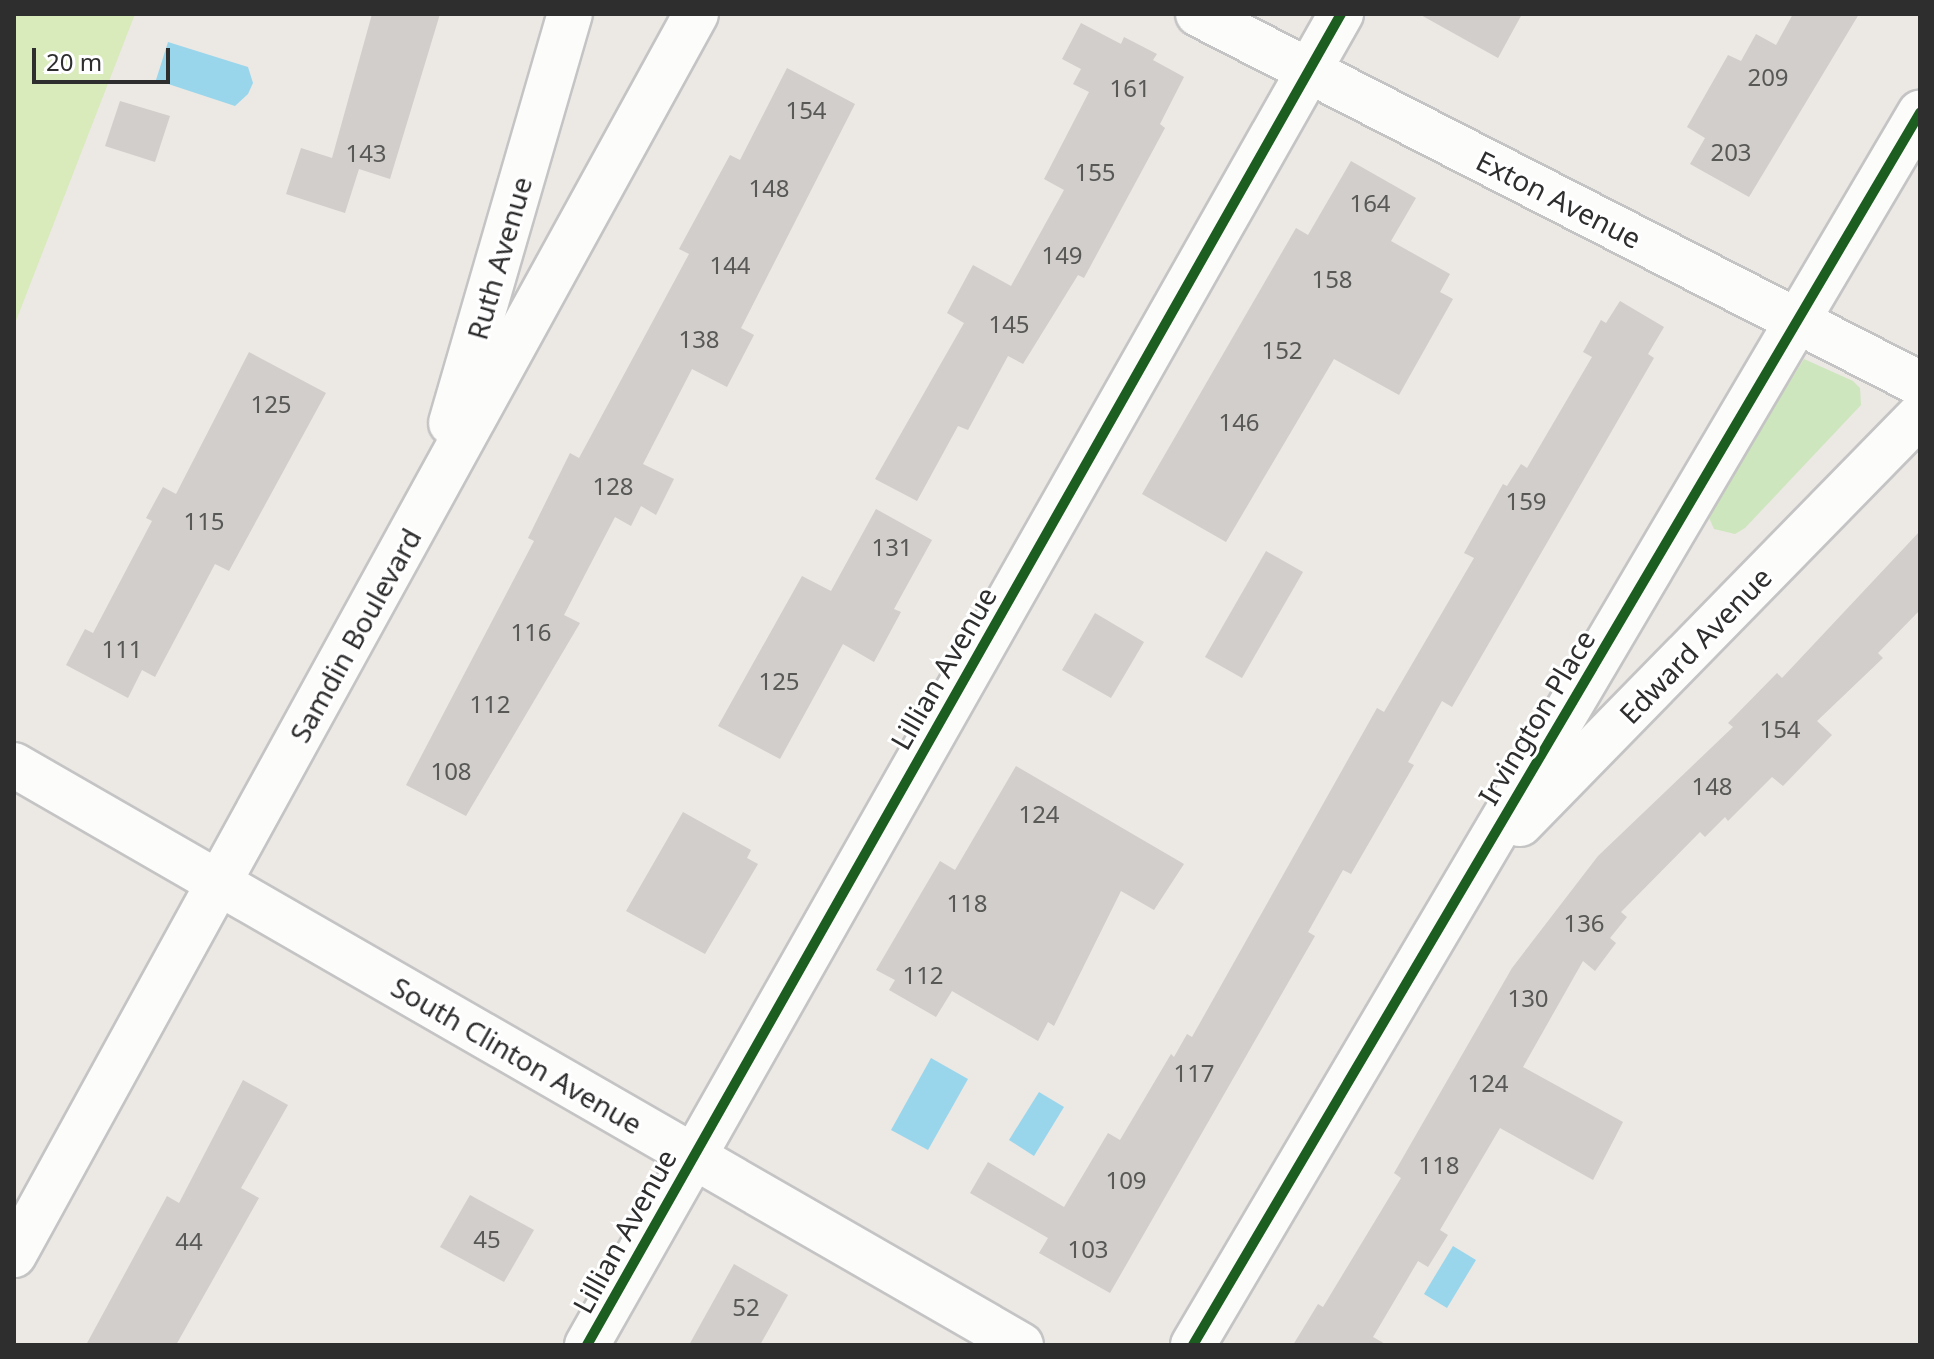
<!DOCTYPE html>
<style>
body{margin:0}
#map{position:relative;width:1934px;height:1359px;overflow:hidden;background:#ece8e4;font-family:"Noto Sans",sans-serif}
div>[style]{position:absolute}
.green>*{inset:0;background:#cee6be}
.pitch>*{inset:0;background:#d9eabb}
.water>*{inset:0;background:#99d6ec}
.building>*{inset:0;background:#d1cecb}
.roads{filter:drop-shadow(2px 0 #c5c4c5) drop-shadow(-2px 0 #c5c4c5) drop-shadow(0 2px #c5c4c5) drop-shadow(0 -2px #c5c4c5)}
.minor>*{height:44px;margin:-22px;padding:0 22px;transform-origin:22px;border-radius:22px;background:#fcfcfb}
.cycleway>*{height:10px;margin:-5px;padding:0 5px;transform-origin:5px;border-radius:5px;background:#1b5e20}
span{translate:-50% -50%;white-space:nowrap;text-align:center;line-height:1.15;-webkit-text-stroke:6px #fff;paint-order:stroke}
.number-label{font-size:24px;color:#585857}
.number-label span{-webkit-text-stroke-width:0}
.street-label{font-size:28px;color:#2e2e2e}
.frame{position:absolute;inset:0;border:16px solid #2e2e2e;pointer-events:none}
.scale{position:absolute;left:32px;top:48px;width:138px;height:36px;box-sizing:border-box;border:4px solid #2e2e2e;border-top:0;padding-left:10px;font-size:24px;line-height:28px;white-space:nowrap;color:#2e2e2e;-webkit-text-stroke:6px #fff;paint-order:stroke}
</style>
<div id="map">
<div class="green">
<div style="clip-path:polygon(1804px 359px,1853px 381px,1860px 388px,1861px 405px,1745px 528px,1735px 534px,1714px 529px,1707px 513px)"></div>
</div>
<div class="pitch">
<div style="clip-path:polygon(14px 14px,135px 14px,14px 326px)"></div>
</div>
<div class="water">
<div style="clip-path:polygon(168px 42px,248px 67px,253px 83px,248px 94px,235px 106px,156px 80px)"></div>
<div style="clip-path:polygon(931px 1058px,968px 1079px,928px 1150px,891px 1130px)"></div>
<div style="clip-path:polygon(1039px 1092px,1064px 1107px,1034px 1156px,1009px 1140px)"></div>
<div style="clip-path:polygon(1453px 1246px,1476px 1260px,1447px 1308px,1424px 1294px)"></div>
</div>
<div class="building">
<div style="clip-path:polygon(372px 14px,440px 14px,390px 179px,359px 169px,345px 213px,286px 194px,301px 148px,332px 158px)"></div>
<div style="clip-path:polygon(1419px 14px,1522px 14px,1498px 58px)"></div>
<div style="clip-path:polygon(1793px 14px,1859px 14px,1749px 197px,1690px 164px,1705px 138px,1687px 127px,1728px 55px,1741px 61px,1756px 34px,1776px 45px)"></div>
<div style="clip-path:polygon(1081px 23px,1121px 44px,1124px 37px,1157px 54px,1153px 60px,1184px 77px,1160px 124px,1165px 128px,1084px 278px,1078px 275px,1023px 364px,1008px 356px,968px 430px,958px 426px,917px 501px,875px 479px,964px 323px,947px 313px,973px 265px,1011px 286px,1064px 190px,1044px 179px,1089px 92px,1073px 84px,1081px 69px,1062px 59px)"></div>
<div style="clip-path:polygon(787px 68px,855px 104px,741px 328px,754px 335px,727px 387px,692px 369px,643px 464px,674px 479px,656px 515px,641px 506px,631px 526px,615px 517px,564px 615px,580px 623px,466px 816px,406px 785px,534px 541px,528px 538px,570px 453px,579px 458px,689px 254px,679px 249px,730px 155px,740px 160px)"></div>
<div style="clip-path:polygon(120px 101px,170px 116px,155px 162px,105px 146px)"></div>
<div style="clip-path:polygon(1351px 161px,1416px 198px,1391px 241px,1450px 274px,1440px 292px,1453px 299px,1399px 395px,1334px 359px,1226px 542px,1142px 494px,1296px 228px,1308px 235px)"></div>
<div style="clip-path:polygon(1620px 301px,1664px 327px,1648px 354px,1654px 358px,1452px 707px,1442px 701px,1408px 762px,1414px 765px,1351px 874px,1343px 870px,1308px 932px,1315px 936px,1110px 1293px,1039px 1253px,1048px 1238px,970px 1193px,988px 1162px,1064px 1207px,1108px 1133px,1120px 1140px,1171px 1054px,1174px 1057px,1187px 1034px,1192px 1037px,1377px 708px,1384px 712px,1474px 558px,1464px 553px,1503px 484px,1507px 486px,1521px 464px,1527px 468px,1592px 357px,1583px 352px,1601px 320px,1606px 323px)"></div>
<div style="clip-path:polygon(249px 352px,326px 393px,229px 571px,215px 564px,155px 677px,142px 670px,128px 698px,66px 665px,85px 629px,93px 633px,152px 521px,146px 518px,163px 487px,176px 494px)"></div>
<div style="clip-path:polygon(876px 509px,932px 540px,894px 609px,901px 612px,874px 662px,843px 644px,780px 759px,718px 726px,802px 576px,831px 591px)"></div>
<div style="clip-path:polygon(1920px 531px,1920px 610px,1878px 653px,1883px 658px,1817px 721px,1832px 735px,1783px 786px,1772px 777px,1728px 821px,1725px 817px,1705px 837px,1700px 832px,1621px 912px,1627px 917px,1610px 938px,1616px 943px,1595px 971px,1583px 961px,1523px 1067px,1623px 1122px,1593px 1180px,1500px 1128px,1440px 1230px,1448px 1235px,1428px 1267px,1418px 1261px,1373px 1337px,1387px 1345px,1293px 1345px,1318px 1304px,1323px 1307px,1401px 1178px,1394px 1173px,1512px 968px,1598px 856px,1733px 727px,1728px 723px,1777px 673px,1782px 678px)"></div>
<div style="clip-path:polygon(1266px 551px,1303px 572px,1242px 678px,1205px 657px)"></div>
<div style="clip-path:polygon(1095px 613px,1144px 642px,1111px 698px,1062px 670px)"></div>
<div style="clip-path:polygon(1016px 766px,1184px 864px,1154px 910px,1121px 891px,1054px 1026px,1048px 1022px,1038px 1041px,952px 991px,936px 1017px,889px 990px,895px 980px,876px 970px,940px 861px,955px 870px)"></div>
<div style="clip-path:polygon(683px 812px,751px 850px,747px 858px,758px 864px,705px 954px,626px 911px)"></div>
<div style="clip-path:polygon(243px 1080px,288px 1105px,241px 1188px,259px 1198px,176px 1345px,86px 1345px,167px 1196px,179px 1203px)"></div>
<div style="clip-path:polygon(470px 1195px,534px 1230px,504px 1282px,440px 1247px)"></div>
<div style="clip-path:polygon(734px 1264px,788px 1295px,760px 1345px,689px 1345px)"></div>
</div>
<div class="roads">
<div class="minor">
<div style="left:1198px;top:14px;width:811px;rotate:27.13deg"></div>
<div style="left:451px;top:423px;width:426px;rotate:-73.8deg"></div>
<div style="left:14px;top:765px;width:1162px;rotate:29.94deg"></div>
<div style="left:1520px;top:824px;width:572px;rotate:-45.64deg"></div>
<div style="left:14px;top:1255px;width:1416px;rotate:-61.21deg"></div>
<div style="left:587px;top:1345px;width:1530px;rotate:-60.47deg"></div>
<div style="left:1193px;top:1345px;width:1431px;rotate:-59.46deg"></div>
</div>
</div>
<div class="cycleway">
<div style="left:587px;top:1345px;width:1530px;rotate:-60.47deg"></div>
<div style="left:1193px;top:1345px;width:1431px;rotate:-59.46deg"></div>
</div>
<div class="number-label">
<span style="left:1768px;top:77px">209</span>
<span style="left:1130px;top:88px">161</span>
<span style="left:806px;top:110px">154</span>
<span style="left:1731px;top:152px">203</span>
<span style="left:366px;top:153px">143</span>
<span style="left:1095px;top:172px">155</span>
<span style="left:769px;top:188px">148</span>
<span style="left:1370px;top:203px">164</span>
<span style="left:1062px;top:255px">149</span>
<span style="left:730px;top:265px">144</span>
<span style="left:1332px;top:279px">158</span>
<span style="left:1009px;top:324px">145</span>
<span style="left:699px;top:339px">138</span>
<span style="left:1282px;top:350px">152</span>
<span style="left:271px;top:404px">125</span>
<span style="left:1239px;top:422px">146</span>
<span style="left:613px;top:486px">128</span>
<span style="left:1526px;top:501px">159</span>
<span style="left:204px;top:521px">115</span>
<span style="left:892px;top:547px">131</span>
<span style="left:531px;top:632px">116</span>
<span style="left:122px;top:649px">111</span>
<span style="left:779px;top:681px">125</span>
<span style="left:490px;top:704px">112</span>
<span style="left:1780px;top:729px">154</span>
<span style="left:451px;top:771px">108</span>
<span style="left:1712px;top:786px">148</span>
<span style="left:1039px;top:814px">124</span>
<span style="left:967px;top:903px">118</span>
<span style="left:1584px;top:923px">136</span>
<span style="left:923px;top:975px">112</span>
<span style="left:1528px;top:998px">130</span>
<span style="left:1194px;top:1073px">117</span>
<span style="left:1488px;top:1083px">124</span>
<span style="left:1439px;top:1165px">118</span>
<span style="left:1126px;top:1180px">109</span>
<span style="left:487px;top:1239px">45</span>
<span style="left:189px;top:1241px">44</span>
<span style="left:1088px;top:1249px">103</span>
<span style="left:746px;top:1307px">52</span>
</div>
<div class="street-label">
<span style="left:1559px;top:199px;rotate:27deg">Exton Avenue</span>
<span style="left:499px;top:258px;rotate:-74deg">Ruth Avenue</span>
<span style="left:355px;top:635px;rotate:-61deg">Samdin Boulevard</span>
<span style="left:1695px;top:645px;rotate:-46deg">Edward Avenue</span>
<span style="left:943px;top:668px;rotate:-60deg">Lillian Avenue</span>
<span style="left:1536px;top:717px;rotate:-59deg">Irvington Place</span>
<span style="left:517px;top:1055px;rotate:30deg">South Clinton Avenue</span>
<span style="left:624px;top:1231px;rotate:-61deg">Lillian Avenue</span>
</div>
<div class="frame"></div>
<div class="scale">20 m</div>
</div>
